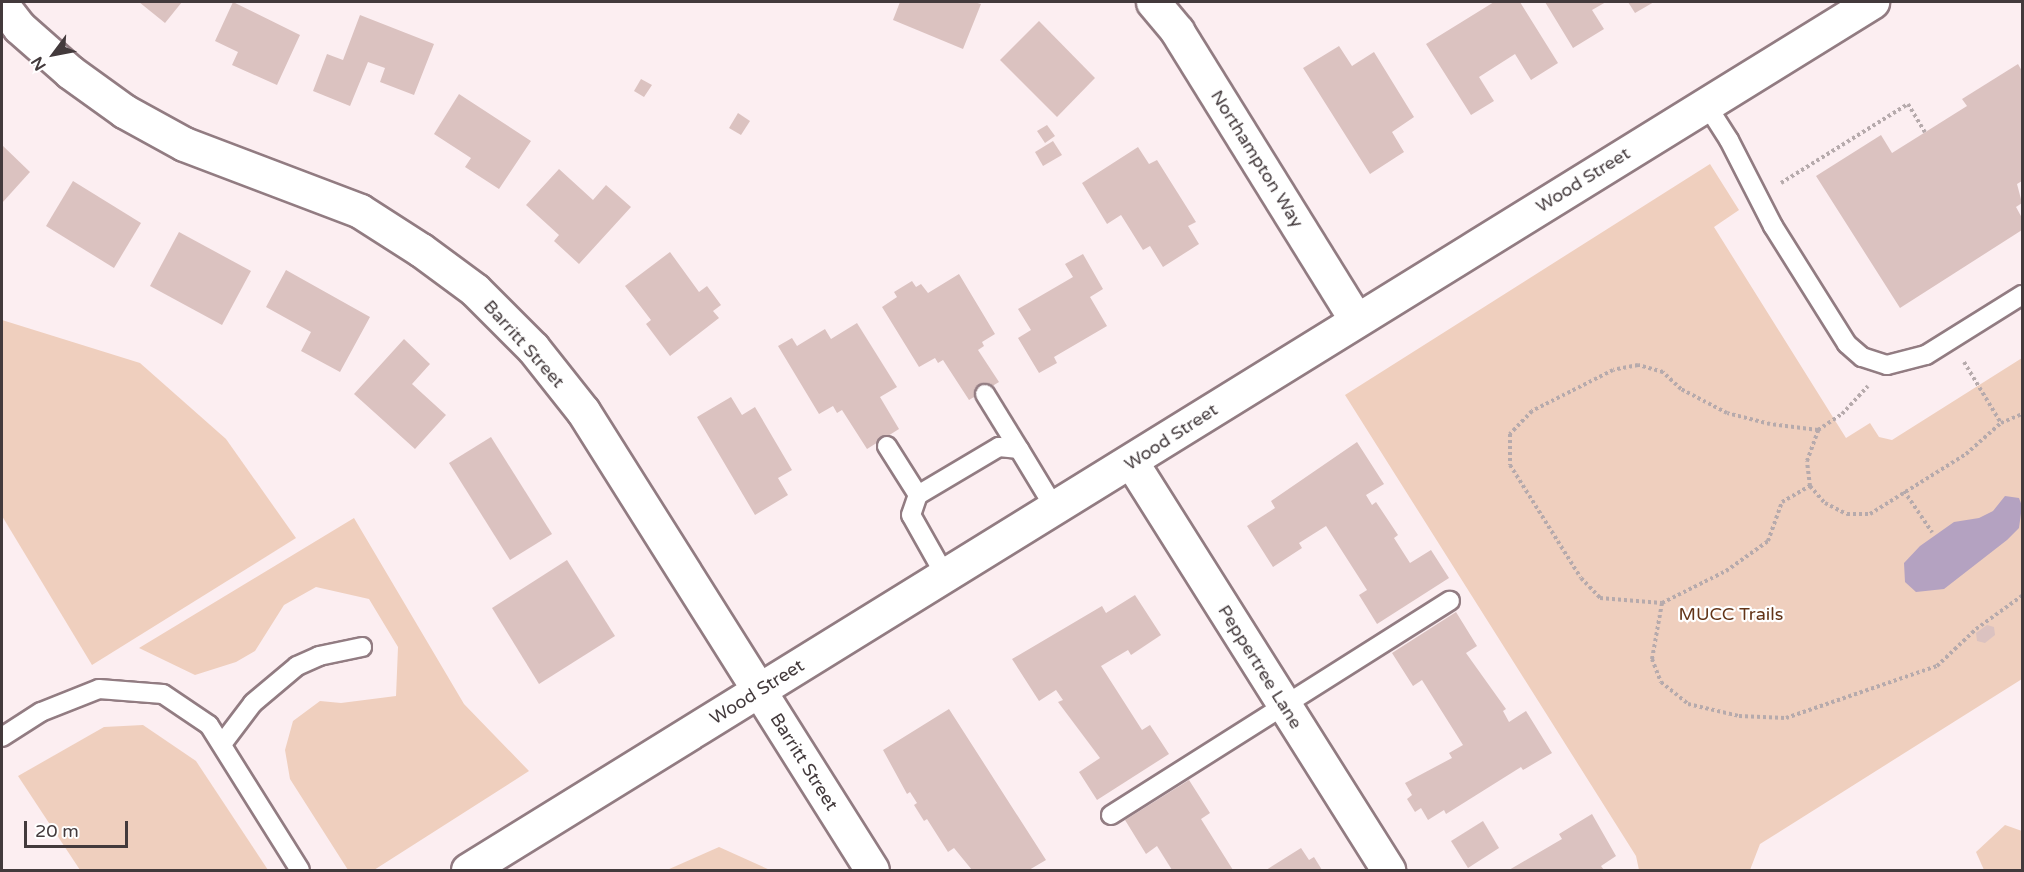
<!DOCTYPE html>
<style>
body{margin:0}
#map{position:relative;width:2024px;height:872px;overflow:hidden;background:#fceef1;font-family:"Varela Round",sans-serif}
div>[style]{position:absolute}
.green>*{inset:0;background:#efcfbe}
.water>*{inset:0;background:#b4a2c1}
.building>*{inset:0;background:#dbc2c0}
.path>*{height:4px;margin-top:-2px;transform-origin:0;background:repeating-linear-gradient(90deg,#b6aaac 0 3px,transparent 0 6px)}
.roads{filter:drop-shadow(2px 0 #927c82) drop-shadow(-2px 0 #927c82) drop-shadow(0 2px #927c82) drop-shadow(0 -2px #927c82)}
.lane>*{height:18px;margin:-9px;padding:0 9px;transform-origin:9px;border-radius:9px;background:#fff}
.street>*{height:33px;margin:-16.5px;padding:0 16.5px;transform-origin:16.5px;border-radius:16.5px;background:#fff}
.secondary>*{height:33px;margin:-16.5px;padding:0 16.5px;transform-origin:16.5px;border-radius:16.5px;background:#fff}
span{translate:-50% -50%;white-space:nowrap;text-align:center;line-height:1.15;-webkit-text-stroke:4.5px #fff;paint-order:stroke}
.street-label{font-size:18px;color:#433a3c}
.park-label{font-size:18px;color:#633418}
.frame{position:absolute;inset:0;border:3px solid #433a3c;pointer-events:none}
.north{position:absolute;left:24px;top:24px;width:60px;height:60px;-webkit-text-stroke:4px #fff;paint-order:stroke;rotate:238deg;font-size:16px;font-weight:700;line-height:24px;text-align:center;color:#433a3c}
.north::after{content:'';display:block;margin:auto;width:21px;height:27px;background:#433a3c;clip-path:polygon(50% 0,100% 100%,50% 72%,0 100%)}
.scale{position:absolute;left:24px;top:821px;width:104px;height:27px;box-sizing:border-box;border:3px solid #433a3c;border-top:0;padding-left:8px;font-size:18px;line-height:21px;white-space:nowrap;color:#433a3c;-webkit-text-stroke:4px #fff;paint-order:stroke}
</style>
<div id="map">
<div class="green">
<div style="clip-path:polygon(1710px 164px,1739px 210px,1714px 227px,1846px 438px,1870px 423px,1879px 437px,1892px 440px,2022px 358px,2022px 679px,1760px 844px,1750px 870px,1639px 870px,1636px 856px,1345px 395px)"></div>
<div style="clip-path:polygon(2px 320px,140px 363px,226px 439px,296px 538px,92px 665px,2px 516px)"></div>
<div style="clip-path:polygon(354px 518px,464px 704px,529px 771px,374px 870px,348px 870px,290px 779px,285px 750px,293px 721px,320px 701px,341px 703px,396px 696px,398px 647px,369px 599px,316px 587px,284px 605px,255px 651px,236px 662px,195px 675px,139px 648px)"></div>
<div style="clip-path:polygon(143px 725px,196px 761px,268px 870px,80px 870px,18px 776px,104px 727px)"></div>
<div style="clip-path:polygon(2005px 825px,2022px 831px,2022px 870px,1984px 870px,1976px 852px)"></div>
<div style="clip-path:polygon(719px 847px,770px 870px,667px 870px)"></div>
</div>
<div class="water">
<div style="clip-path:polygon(2005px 496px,2019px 498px,2022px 506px,2019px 528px,2007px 540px,1944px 589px,1916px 592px,1905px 582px,1904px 563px,1920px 546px,1954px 522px,1979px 518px,1993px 511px)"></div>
</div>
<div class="building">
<div style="clip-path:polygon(139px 2px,182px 2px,165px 23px)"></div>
<div style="clip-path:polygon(233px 2px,300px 35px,277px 85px,232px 65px,238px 52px,215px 41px)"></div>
<div style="clip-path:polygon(900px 2px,974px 2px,981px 4px,963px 49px,893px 20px)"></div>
<div style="clip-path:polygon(1494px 2px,1520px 2px,1558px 63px,1531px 80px,1515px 54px,1479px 77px,1494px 101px,1471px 115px,1426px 44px)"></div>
<div style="clip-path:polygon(1545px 2px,1606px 2px,1592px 10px,1604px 29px,1573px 48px)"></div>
<div style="clip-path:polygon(1628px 2px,1654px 2px,1635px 13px)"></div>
<div style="clip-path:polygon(360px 15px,434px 44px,414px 95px,380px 82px,385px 68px,368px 62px,350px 106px,313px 91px,327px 54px,343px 60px)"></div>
<div style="clip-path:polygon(1039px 21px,1095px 78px,1057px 117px,1000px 60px)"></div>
<div style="clip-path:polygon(1339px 46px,1352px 66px,1374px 52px,1414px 117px,1392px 132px,1404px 152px,1370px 174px,1303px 68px)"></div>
<div style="clip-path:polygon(2018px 64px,2022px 71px,2022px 181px,2017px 184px,2022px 203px,2016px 207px,2022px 218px,2022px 230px,1900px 308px,1816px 176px,1881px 135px,1892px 153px,1967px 106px,1962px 99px)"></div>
<div style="clip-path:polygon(641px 79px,652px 85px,644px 97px,634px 91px)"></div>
<div style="clip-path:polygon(459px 94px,531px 141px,499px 189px,465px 167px,471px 158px,434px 134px)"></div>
<div style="clip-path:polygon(738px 113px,750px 121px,741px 135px,729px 128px)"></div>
<div style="clip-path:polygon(1047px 125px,1055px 136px,1045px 143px,1037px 131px)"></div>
<div style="clip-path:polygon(1053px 141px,1062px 155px,1043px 166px,1035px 152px)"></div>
<div style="clip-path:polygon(2px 145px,30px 172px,2px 203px)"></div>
<div style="clip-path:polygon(1138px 147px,1149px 164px,1157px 160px,1196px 222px,1188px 226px,1199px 244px,1163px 267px,1150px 246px,1143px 250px,1121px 215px,1107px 224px,1082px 183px)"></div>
<div style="clip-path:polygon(559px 169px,593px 200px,606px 185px,631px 207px,579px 264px,554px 241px,559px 235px,526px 205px)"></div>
<div style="clip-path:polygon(73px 181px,141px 223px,114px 268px,46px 226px)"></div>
<div style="clip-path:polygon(179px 232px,251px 271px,222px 325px,150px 286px)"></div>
<div style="clip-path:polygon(670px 252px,699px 292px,707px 286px,721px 305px,713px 311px,719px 318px,670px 356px,646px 324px,651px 320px,625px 286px)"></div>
<div style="clip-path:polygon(1083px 254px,1103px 289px,1090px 297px,1107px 326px,1054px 357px,1057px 363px,1039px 373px,1018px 338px,1031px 330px,1018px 309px,1073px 277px,1065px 264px)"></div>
<div style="clip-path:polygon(286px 270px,370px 317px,340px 372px,301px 351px,311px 332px,266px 307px)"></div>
<div style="clip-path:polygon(959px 274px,995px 334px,982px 342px,984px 346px,978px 350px,999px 382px,969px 400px,943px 360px,938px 363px,935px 358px,919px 367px,882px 307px,897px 297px,894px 292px,912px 281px,916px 287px,921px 284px,928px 293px)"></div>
<div style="clip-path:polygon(857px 323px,897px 387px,880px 397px,899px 429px,867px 449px,842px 410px,837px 413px,833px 406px,819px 414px,778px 346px,792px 338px,797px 346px,825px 329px,831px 339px)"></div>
<div style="clip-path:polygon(404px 339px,430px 364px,412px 384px,446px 415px,415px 449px,354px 394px)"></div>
<div style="clip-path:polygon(731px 397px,742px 415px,755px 407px,792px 470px,778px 478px,788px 495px,755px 515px,697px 417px)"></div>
<div style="clip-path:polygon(491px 437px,552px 534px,510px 560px,449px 463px)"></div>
<div style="clip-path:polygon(1357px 442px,1384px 484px,1366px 495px,1372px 505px,1376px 502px,1398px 535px,1394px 538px,1410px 563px,1431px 550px,1449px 578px,1377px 624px,1359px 595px,1367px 590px,1326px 526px,1299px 543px,1302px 548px,1273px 567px,1247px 526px,1275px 508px,1271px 501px)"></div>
<div style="clip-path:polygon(567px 560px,615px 636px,539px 684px,492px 608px)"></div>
<div style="clip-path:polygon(1135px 595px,1161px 635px,1131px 655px,1128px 650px,1101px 666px,1142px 730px,1150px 725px,1169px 754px,1097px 800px,1079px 772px,1100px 758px,1058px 702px,1063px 700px,1056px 690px,1039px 701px,1012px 659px,1102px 606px,1106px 613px)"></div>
<div style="clip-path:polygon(1456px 612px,1477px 646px,1466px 653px,1506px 709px,1503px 711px,1509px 722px,1526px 711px,1552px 753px,1523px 770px,1521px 767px,1446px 814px,1444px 810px,1428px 820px,1421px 808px,1415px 812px,1407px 799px,1412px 795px,1405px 783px,1452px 758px,1449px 753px,1463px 745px,1422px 680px,1413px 686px,1392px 653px)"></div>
<div style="clip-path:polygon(1987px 625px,1994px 627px,1995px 635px,1985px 643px,1977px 641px,1976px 633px)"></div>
<div style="clip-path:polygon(949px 709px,1046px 860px,1029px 870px,972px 870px,954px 848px,948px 852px,927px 819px,924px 821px,914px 805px,917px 803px,910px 792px,907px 794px,883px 750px)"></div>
<div style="clip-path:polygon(1189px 780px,1210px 813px,1201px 819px,1233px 870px,1172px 870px,1157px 846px,1146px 854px,1125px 820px)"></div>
<div style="clip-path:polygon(1592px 814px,1616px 856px,1601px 866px,1604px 870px,1509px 870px,1562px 839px,1559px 834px)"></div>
<div style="clip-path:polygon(1483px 821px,1499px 848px,1468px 868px,1451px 841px)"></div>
<div style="clip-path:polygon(1301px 848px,1309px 860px,1314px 857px,1322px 870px,1266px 870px)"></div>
</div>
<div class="path">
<div style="left:1781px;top:183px;width:150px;rotate:-31.9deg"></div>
<div style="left:1908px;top:104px;width:33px;rotate:59deg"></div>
<div style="left:1964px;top:362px;width:71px;rotate:58.8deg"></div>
<div style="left:1818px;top:430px;width:48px;rotate:-172.9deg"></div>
<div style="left:1770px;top:424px;width:44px;rotate:-165.7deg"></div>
<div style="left:1727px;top:413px;width:52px;rotate:-152.4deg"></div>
<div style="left:1681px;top:389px;width:25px;rotate:-137deg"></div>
<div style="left:1663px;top:372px;width:26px;rotate:-164deg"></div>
<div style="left:1638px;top:365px;width:25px;rotate:169deg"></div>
<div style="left:1613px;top:370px;width:91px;rotate:153.2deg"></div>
<div style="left:1532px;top:411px;width:32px;rotate:134deg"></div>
<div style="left:1510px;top:434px;width:31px;rotate:90deg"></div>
<div style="left:1510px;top:465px;width:133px;rotate:57.9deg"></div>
<div style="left:1581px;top:578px;width:28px;rotate:46deg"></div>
<div style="left:1600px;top:598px;width:62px;rotate:4.6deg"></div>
<div style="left:1662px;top:603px;width:72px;rotate:-26.6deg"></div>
<div style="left:1726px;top:571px;width:52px;rotate:-35.5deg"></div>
<div style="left:1768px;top:541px;width:41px;rotate:-70.3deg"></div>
<div style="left:1782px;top:502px;width:32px;rotate:-30deg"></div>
<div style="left:1810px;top:486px;width:25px;rotate:-97deg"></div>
<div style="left:1807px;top:461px;width:33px;rotate:-70deg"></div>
<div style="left:1818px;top:430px;width:29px;rotate:-34deg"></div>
<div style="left:1842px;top:414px;width:38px;rotate:-47deg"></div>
<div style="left:1810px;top:486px;width:23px;rotate:49deg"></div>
<div style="left:1825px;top:503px;width:25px;rotate:27deg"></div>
<div style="left:1847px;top:514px;width:23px"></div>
<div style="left:1870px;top:514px;width:113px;rotate:-32deg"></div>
<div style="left:1966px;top:454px;width:47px;rotate:-41.5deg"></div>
<div style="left:2001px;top:423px;width:23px;rotate:-23deg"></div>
<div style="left:1904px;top:491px;width:50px;rotate:55.7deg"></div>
<div style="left:1662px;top:603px;width:57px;rotate:100.1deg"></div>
<div style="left:1652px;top:659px;width:25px;rotate:69deg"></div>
<div style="left:1661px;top:682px;width:35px;rotate:39deg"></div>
<div style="left:1688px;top:704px;width:52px;rotate:13.2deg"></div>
<div style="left:1739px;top:716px;width:47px;rotate:2.4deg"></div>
<div style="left:1786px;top:718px;width:160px;rotate:-19deg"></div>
<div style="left:1937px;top:666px;width:54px;rotate:-43.5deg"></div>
<div style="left:1976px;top:629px;width:57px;rotate:-35.7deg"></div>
</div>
<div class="roads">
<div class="lane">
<div style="left:1706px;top:104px;width:43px;rotate:57.4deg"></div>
<div style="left:1729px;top:140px;width:97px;rotate:62.9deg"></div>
<div style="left:1773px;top:226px;width:139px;rotate:57.9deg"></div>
<div style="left:1847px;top:344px;width:20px;rotate:41deg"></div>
<div style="left:1862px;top:357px;width:26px;rotate:18deg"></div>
<div style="left:1887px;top:365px;width:40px;rotate:-14.4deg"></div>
<div style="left:1926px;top:355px;width:113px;rotate:-32deg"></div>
<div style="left:985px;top:394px;width:65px;rotate:58.3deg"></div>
<div style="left:887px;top:446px;width:58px;rotate:57.7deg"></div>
<div style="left:946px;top:577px;width:71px;rotate:-119.4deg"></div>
<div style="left:911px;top:515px;width:21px;rotate:-71deg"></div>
<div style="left:918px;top:495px;width:94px;rotate:-30.7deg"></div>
<div style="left:999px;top:447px;width:20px;rotate:6deg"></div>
<div style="left:1019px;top:449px;width:71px;rotate:58.8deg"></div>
<div style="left:2px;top:737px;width:46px;rotate:-32.7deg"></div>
<div style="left:41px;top:712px;width:62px;rotate:-21.6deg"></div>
<div style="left:99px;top:689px;width:64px;rotate:4.5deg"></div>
<div style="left:163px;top:694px;width:55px;rotate:34deg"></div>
<div style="left:209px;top:725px;width:171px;rotate:57.9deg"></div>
<div style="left:222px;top:744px;width:51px;rotate:-52.9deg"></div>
<div style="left:253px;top:703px;width:57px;rotate:-40.1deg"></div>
<div style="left:297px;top:666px;width:24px;rotate:-24deg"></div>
<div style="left:319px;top:656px;width:44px;rotate:-11.8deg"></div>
<div style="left:1111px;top:815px;width:401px;rotate:-32.3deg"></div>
</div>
<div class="street">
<div style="left:1153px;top:2px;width:38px;rotate:50deg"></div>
<div style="left:1177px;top:31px;width:340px;rotate:58.2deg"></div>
<div style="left:2px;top:5px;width:28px;rotate:52deg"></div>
<div style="left:19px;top:27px;width:68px;rotate:41.4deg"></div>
<div style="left:70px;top:72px;width:67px;rotate:35.8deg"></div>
<div style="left:124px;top:111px;width:68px;rotate:28.8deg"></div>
<div style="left:184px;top:144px;width:188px;rotate:20.8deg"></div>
<div style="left:360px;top:211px;width:72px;rotate:32.6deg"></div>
<div style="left:421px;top:250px;width:67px;rotate:36.5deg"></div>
<div style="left:475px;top:290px;width:82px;rotate:45deg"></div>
<div style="left:533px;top:348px;width:80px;rotate:51.6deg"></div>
<div style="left:583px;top:411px;width:542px;rotate:57.8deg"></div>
<div style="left:1132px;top:463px;width:481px;rotate:57.8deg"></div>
</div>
<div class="secondary">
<div style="left:468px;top:870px;width:1651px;rotate:-31.73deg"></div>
</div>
</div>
<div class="street-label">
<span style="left:1257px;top:159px;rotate:58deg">Northampton Way</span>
<span style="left:1583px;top:180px;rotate:-32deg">Wood Street</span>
<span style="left:524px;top:344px;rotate:48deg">Barritt Street</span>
<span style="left:1171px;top:437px;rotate:-33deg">Wood Street</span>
<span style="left:1260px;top:667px;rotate:58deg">Peppertree Lane</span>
<span style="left:757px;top:692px;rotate:-32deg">Wood Street</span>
<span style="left:804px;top:762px;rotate:58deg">Barritt Street</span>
</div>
<div class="park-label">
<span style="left:1731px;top:614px">MUCC Trails</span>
</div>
<div class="frame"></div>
<div class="north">N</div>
<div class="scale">20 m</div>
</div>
